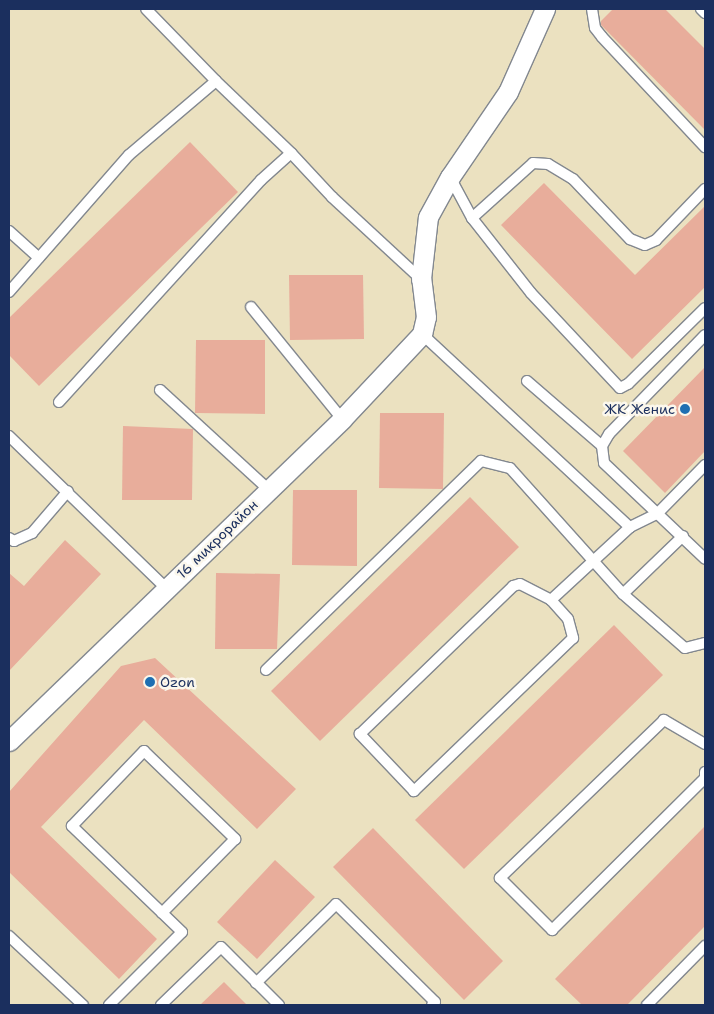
<!DOCTYPE html>
<meta charset="utf-8">
<style>
body{margin:0}
#map{position:relative;width:714px;height:1014px;overflow:hidden;background:#ebe1c0;font-family:"Shantell Sans",sans-serif}
div>[style]{position:absolute}
.building>*{inset:0;background:#e8ad9b}
.roads{filter:drop-shadow(1px 0 #83888f) drop-shadow(-1px 0 #83888f) drop-shadow(0 1px #83888f) drop-shadow(0 -1px #83888f)}
.service>*{height:10px;margin:-5px;padding:0 5px;transform-origin:5px;border-radius:5px;background:#fff}
.minor>*{height:19px;margin:-9.5px;padding:0 9.5px;transform-origin:9.5px;border-radius:9.5px;background:#fff}
.dots>*{width:14px;height:14px;translate:-50% -50%;box-sizing:border-box;border:2px solid #fbf7ec;border-radius:50%}
span{translate:-50% -50%;white-space:nowrap;text-align:center;line-height:1.15;-webkit-text-stroke:5px #fbf7ec;paint-order:stroke}
.poi-label{font-size:14px;color:#1b2f5e}
.right{translate:-100% -50%;text-align:right}
.left{translate:0 -50%;text-align:left}
.street-label{font-size:14px;color:#1b2f5e}
.frame{position:absolute;inset:0;border:10px solid #1b2f5e;pointer-events:none}
</style>
<div id="map">
<div class="building">
<div style="clip-path:polygon(613px 9px,665px 9px,705px 49px,705px 130px,601px 25px,601px 21px)"></div>
<div style="clip-path:polygon(190px 142px,238px 192px,39px 386px,9px 355px,9px 318px)"></div>
<div style="clip-path:polygon(544px 183px,635px 275px,705px 206px,705px 287px,632px 359px,501px 225px)"></div>
<div style="clip-path:polygon(289px 275px,363px 275px,364px 339px,290px 340px)"></div>
<div style="clip-path:polygon(196px 340px,265px 340px,265px 414px,195px 413px)"></div>
<div style="clip-path:polygon(705px 367px,705px 451px,665px 493px,623px 451px)"></div>
<div style="clip-path:polygon(380px 413px,444px 413px,443px 489px,379px 488px)"></div>
<div style="clip-path:polygon(123px 426px,193px 429px,192px 500px,122px 500px)"></div>
<div style="clip-path:polygon(293px 490px,357px 490px,357px 566px,292px 565px)"></div>
<div style="clip-path:polygon(470px 497px,519px 547px,320px 741px,271px 691px)"></div>
<div style="clip-path:polygon(65px 540px,101px 574px,9px 671px,9px 573px,24px 586px)"></div>
<div style="clip-path:polygon(216px 573px,280px 574px,277px 649px,215px 649px)"></div>
<div style="clip-path:polygon(614px 625px,663px 675px,464px 869px,415px 820px)"></div>
<div style="clip-path:polygon(155px 658px,296px 789px,257px 829px,144px 720px,41px 827px,157px 939px,119px 979px,9px 872px,9px 792px,121px 666px)"></div>
<div style="clip-path:polygon(705px 826px,705px 926px,627px 1005px,582px 1005px,555px 979px)"></div>
<div style="clip-path:polygon(373px 828px,503px 961px,464px 1000px,333px 867px)"></div>
<div style="clip-path:polygon(275px 860px,315px 897px,257px 959px,217px 922px)"></div>
<div style="clip-path:polygon(224px 982px,247px 1005px,200px 1005px)"></div>
</div>
<div class="roads">
<div class="service">
<div style="left:592px;top:9px;width:19px;rotate:81deg"></div>
<div style="left:595px;top:28px;width:11px;rotate:52deg"></div>
<div style="left:602px;top:37px;width:151px;rotate:46.9deg"></div>
<div style="left:701px;top:9px;width:6px;rotate:45deg"></div>
<div style="left:216px;top:81px;width:104px;rotate:43.8deg"></div>
<div style="left:450px;top:177px;width:47px;rotate:61.8deg"></div>
<div style="left:472px;top:218px;width:82px;rotate:-42deg"></div>
<div style="left:533px;top:163px;width:15px;rotate:4deg"></div>
<div style="left:548px;top:164px;width:29px;rotate:31deg"></div>
<div style="left:573px;top:179px;width:83px;rotate:46.5deg"></div>
<div style="left:630px;top:239px;width:16px;rotate:22deg"></div>
<div style="left:645px;top:245px;width:12px;rotate:-24deg"></div>
<div style="left:656px;top:240px;width:71px;rotate:-46.1deg"></div>
<div style="left:472px;top:218px;width:95px;rotate:51.8deg"></div>
<div style="left:531px;top:293px;width:130px;rotate:46.9deg"></div>
<div style="left:620px;top:388px;width:9px;rotate:-27deg"></div>
<div style="left:628px;top:384px;width:108px;rotate:-44.6deg"></div>
<div style="left:9px;top:231px;width:40px;rotate:42deg"></div>
<div style="left:9px;top:292px;width:182px;rotate:-48.8deg"></div>
<div style="left:129px;top:155px;width:114px;rotate:-40.4deg"></div>
<div style="left:216px;top:81px;width:100px;rotate:-134.2deg"></div>
<div style="left:251px;top:307px;width:144px;rotate:50.9deg"></div>
<div style="left:422px;top:334px;width:284px;rotate:42.9deg"></div>
<div style="left:705px;top:335px;width:138px;rotate:134.1deg"></div>
<div style="left:609px;top:434px;width:14px;rotate:120deg"></div>
<div style="left:602px;top:446px;width:17px;rotate:83deg"></div>
<div style="left:604px;top:463px;width:139px;rotate:43.5deg"></div>
<div style="left:527px;top:381px;width:99px;rotate:40.9deg"></div>
<div style="left:160px;top:390px;width:147px;rotate:42.5deg"></div>
<div style="left:59px;top:402px;width:300px;rotate:-47.7deg"></div>
<div style="left:261px;top:180px;width:40px;rotate:-42deg"></div>
<div style="left:291px;top:153px;width:60px;rotate:47deg"></div>
<div style="left:332px;top:197px;width:121px;rotate:42.7deg"></div>
<div style="left:9px;top:436px;width:219px;rotate:44.1deg"></div>
<div style="left:683px;top:536px;width:83px;rotate:136deg"></div>
<div style="left:623px;top:594px;width:82px;rotate:41.1deg"></div>
<div style="left:685px;top:648px;width:21px;rotate:-14deg"></div>
<div style="left:9px;top:538px;width:6px;rotate:31deg"></div>
<div style="left:14px;top:541px;width:20px;rotate:-24deg"></div>
<div style="left:32px;top:533px;width:55px;rotate:-49.4deg"></div>
<div style="left:520px;top:584px;width:35px;rotate:27deg"></div>
<div style="left:551px;top:600px;width:25px;rotate:48deg"></div>
<div style="left:568px;top:619px;width:20px;rotate:75deg"></div>
<div style="left:573px;top:638px;width:221px;rotate:136.1deg"></div>
<div style="left:414px;top:791px;width:79px;rotate:-133.5deg"></div>
<div style="left:360px;top:734px;width:213px;rotate:-44deg"></div>
<div style="left:513px;top:586px;width:7px;rotate:-16deg"></div>
<div style="left:551px;top:600px;width:108px;rotate:-42.7deg"></div>
<div style="left:630px;top:527px;width:30px;rotate:-26deg"></div>
<div style="left:657px;top:514px;width:69px;rotate:-45.6deg"></div>
<div style="left:266px;top:670px;width:300px;rotate:-44.2deg"></div>
<div style="left:481px;top:461px;width:30px;rotate:14deg"></div>
<div style="left:510px;top:468px;width:169px;rotate:48.1deg"></div>
<div style="left:705px;top:744px;width:48px;rotate:-149.7deg"></div>
<div style="left:664px;top:720px;width:228px;rotate:136.1deg"></div>
<div style="left:500px;top:878px;width:74px;rotate:45deg"></div>
<div style="left:552px;top:930px;width:216px;rotate:-44.8deg"></div>
<div style="left:705px;top:778px;width:6px;rotate:-90deg"></div>
<div style="left:9px;top:936px;width:101px;rotate:43deg"></div>
<div style="left:256px;top:983px;width:112px;rotate:-44.6deg"></div>
<div style="left:336px;top:904px;width:139px;rotate:44.7deg"></div>
<div style="left:435px;top:1002px;width:4px;rotate:135deg"></div>
<div style="left:109px;top:1005px;width:103px;rotate:-45deg"></div>
<div style="left:182px;top:932px;width:153px;rotate:-136.1deg"></div>
<div style="left:72px;top:826px;width:104px;rotate:-46.2deg"></div>
<div style="left:144px;top:751px;width:127px;rotate:44deg"></div>
<div style="left:235px;top:839px;width:104px;rotate:134.6deg"></div>
<div style="left:161px;top:1005px;width:83px;rotate:-44deg"></div>
<div style="left:221px;top:947px;width:82px;rotate:45deg"></div>
<div style="left:647px;top:1005px;width:83px;rotate:-45.5deg"></div>
</div>
<div class="minor">
<div style="left:9px;top:741px;width:463px;rotate:-44deg"></div>
<div style="left:342px;top:419px;width:117px;rotate:-46.7deg"></div>
<div style="left:422px;top:334px;width:17px;rotate:-77deg"></div>
<div style="left:426px;top:317px;width:38px;rotate:-97deg"></div>
<div style="left:421px;top:279px;width:62px;rotate:-83.6deg"></div>
<div style="left:428px;top:217px;width:46px;rotate:-61.2deg"></div>
<div style="left:450px;top:177px;width:103px;rotate:-55.7deg"></div>
<div style="left:508px;top:92px;width:91px;rotate:-66deg"></div>
</div>
</div>
<div class="dots">
<div style="left:685px;top:409px;background:#1f6fb2"></div>
<div style="left:150px;top:682px;background:#1f6fb2"></div>
</div>
<div class="poi-label">
<span class="right" style="left:675px;top:409px">ЖК Женис</span>
<span class="left" style="left:160px;top:682px">Ozon</span>
</div>
<div class="street-label">
<span style="left:217px;top:539px;rotate:-44deg">16 микрорайон</span>
</div>
<div class="frame"></div>
</div>
